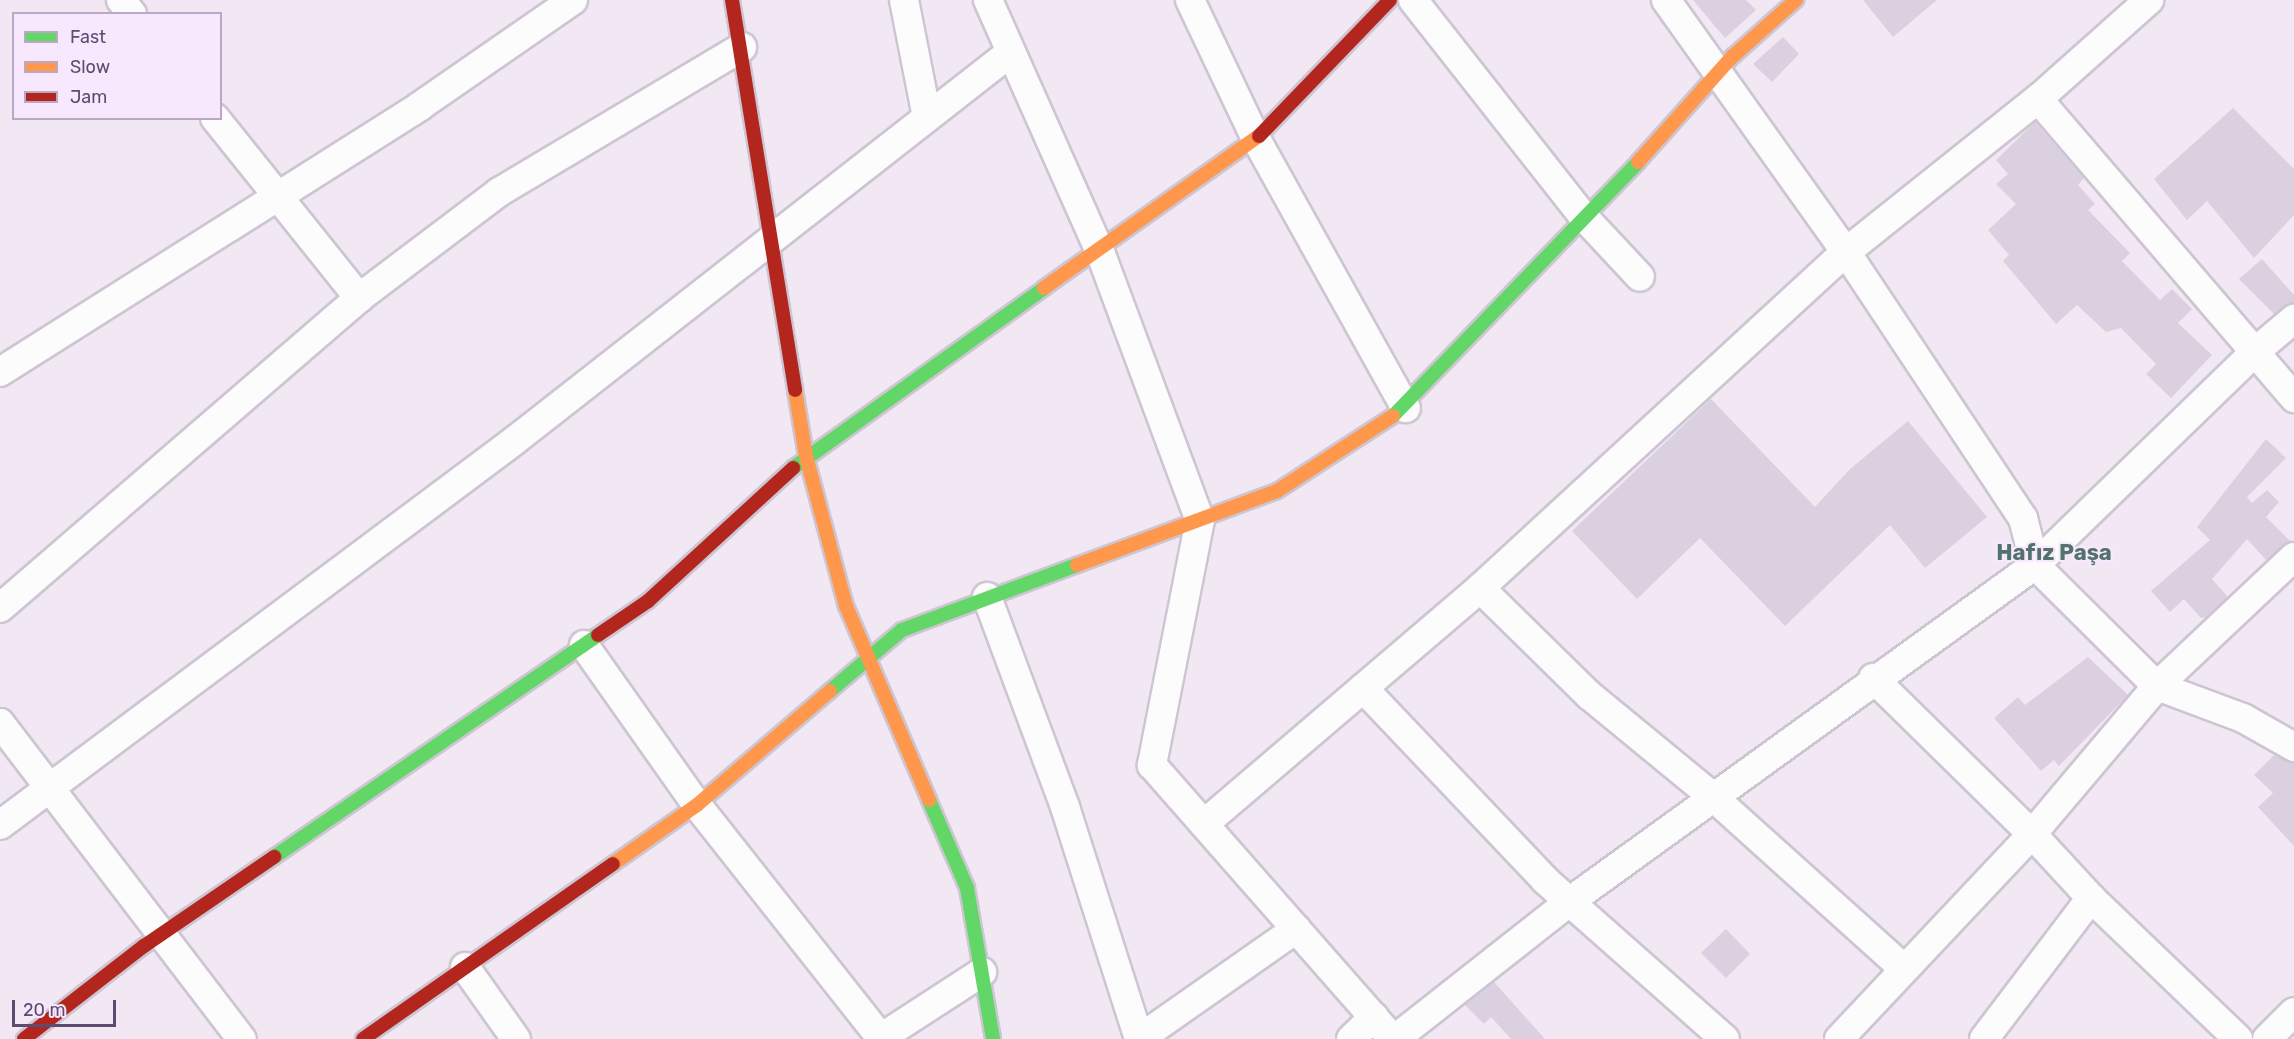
<!DOCTYPE html>
<meta charset="utf-8">
<style>
body{margin:0}
#map{position:relative;width:2294px;height:1039px;overflow:hidden;background:#f1e8f4;font-family:Rubik,sans-serif}
div>[style]{position:absolute}
.building>*{inset:0;background:#dad0e0}
.roads{filter:drop-shadow(2px 0 #cec5d3) drop-shadow(-2px 0 #cec5d3) drop-shadow(0 2px #cec5d3) drop-shadow(0 -2px #cec5d3)}
.street>*{height:28px;margin:-14px;padding:0 14px;transform-origin:14px;border-radius:14px;background:#fdfcfd}
.fast>*{height:14px;margin:-7px;padding:0 7px;transform-origin:7px;border-radius:7px;background:#63d668}
.slow>*{height:14px;margin:-7px;padding:0 7px;transform-origin:7px;border-radius:7px;background:#ff974d}
.jam>*{height:14px;margin:-7px;padding:0 7px;transform-origin:7px;border-radius:7px;background:#b3261e}
span{translate:-50% -50%;white-space:nowrap;text-align:center;line-height:1.15;-webkit-text-stroke:4.5px #f8e8fd;paint-order:stroke}
.district-label{font-size:22px;color:#52726c;font-weight:700}
.legend{position:absolute;left:12px;top:12px;width:210px;height:108px;box-sizing:border-box;background:#f8e8fd;border:2px solid #baa9c5;margin:0;padding:8px 10px;list-style:none;font-size:18px;color:#5d4b70}
.legend li{display:flex;align-items:center;gap:12px;height:30px}
.legend b{width:30px;border:2px solid #baa9c5}
.scale{position:absolute;left:12px;top:1000px;width:104px;height:27px;box-sizing:border-box;border:3px solid #5d4b70;border-top:0;padding-left:8px;font-size:18px;line-height:21px;white-space:nowrap;color:#5d4b70;-webkit-text-stroke:4px #f8e8fd;paint-order:stroke}
</style>
<div id="map">
<div class="building">
<div style="clip-path:polygon(1693px 0,1746px 0,1756px 10px,1725px 38px)"></div>
<div style="clip-path:polygon(1863px 0,1937px 0,1893px 37px)"></div>
<div style="clip-path:polygon(1783px 37px,1799px 54px,1772px 82px,1753px 64px)"></div>
<div style="clip-path:polygon(2233px 108px,2294px 169px,2294px 215px,2254px 258px,2207px 201px,2187px 220px,2154px 179px)"></div>
<div style="clip-path:polygon(2035px 122px,2084px 178px,2078px 185px,2095px 204px,2088px 210px,2130px 253px,2122px 261px,2160px 300px,2172px 289px,2192px 309px,2178px 323px,2212px 355px,2171px 398px,2146px 374px,2156px 364px,2121px 328px,2106px 332px,2077px 305px,2056px 324px,2003px 261px,2009px 255px,1988px 230px,2016px 204px,1996px 184px,2008px 174px,1996px 160px)"></div>
<div style="clip-path:polygon(2262px 259px,2294px 295px,2294px 303px,2274px 314px,2239px 279px)"></div>
<div style="clip-path:polygon(1711px 399px,1815px 507px,1850px 469px,1908px 421px,1987px 517px,1925px 568px,1890px 525px,1785px 626px,1700px 538px,1637px 599px,1572px 531px)"></div>
<div style="clip-path:polygon(2266px 439px,2286px 458px,2247px 497px,2252px 503px,2267px 490px,2279px 502px,2266px 517px,2290px 541px,2266px 560px,2247px 539px,2212px 579px,2228px 597px,2207px 617px,2201px 618px,2184px 599px,2170px 612px,2151px 591px,2210px 540px,2197px 527px)"></div>
<div style="clip-path:polygon(2088px 657px,2128px 695px,2059px 766px,2054px 760px,2041px 771px,1994px 718px,2018px 697px,2025px 705px)"></div>
<div style="clip-path:polygon(2274px 755px,2294px 763px,2294px 846px,2258px 807px,2273px 793px,2254px 775px)"></div>
<div style="clip-path:polygon(1726px 929px,1750px 954px,1726px 978px,1701px 953px)"></div>
<div style="clip-path:polygon(1494px 982px,1545px 1039px,1511px 1039px,1491px 1017px,1484px 1024px,1465px 1005px)"></div>
</div>
<div class="roads">
<div class="street">
<div style="left:121px;top:0;width:18px;rotate:52deg"></div>
<div style="left:904px;top:0;width:119px;rotate:78.9deg"></div>
<div style="left:988px;top:0;width:273px;rotate:66deg"></div>
<div style="left:1099px;top:249px;width:289px;rotate:69.6deg"></div>
<div style="left:1200px;top:520px;width:250px;rotate:101.1deg"></div>
<div style="left:1152px;top:765px;width:365px;rotate:48.7deg"></div>
<div style="left:1190px;top:0;width:154px;rotate:64.6deg"></div>
<div style="left:1256px;top:139px;width:308px;rotate:60.9deg"></div>
<div style="left:1413px;top:0;width:275px;rotate:51.8deg"></div>
<div style="left:1583px;top:216px;width:83px;rotate:46.9deg"></div>
<div style="left:1666px;top:0;width:310px;rotate:54.5deg"></div>
<div style="left:1846px;top:252px;width:320px;rotate:56.4deg"></div>
<div style="left:2023px;top:518px;width:49px;rotate:75.7deg"></div>
<div style="left:2035px;top:565px;width:172px;rotate:44.8deg"></div>
<div style="left:2157px;top:686px;width:92px;rotate:20.4deg"></div>
<div style="left:2243px;top:718px;width:59px;rotate:29.6deg"></div>
<div style="left:2038px;top:99px;width:394px;rotate:49.4deg"></div>
<div style="left:215px;top:118px;width:231px;rotate:51.3deg"></div>
<div style="left:0;top:372px;width:497px;rotate:-32.3deg"></div>
<div style="left:420px;top:106px;width:186px;rotate:-34.7deg"></div>
<div style="left:1480px;top:588px;width:153px;rotate:44.5deg"></div>
<div style="left:1589px;top:695px;width:159px;rotate:39.4deg"></div>
<div style="left:1712px;top:796px;width:258px;rotate:42deg"></div>
<div style="left:987px;top:597px;width:224px;rotate:69.6deg"></div>
<div style="left:1065px;top:807px;width:244px;rotate:72.3deg"></div>
<div style="left:0;top:608px;width:474px;rotate:-40.8deg"></div>
<div style="left:359px;top:298px;width:176px;rotate:-37.1deg"></div>
<div style="left:499px;top:192px;width:283px;rotate:-30.8deg"></div>
<div style="left:584px;top:645px;width:196px;rotate:54.8deg"></div>
<div style="left:697px;top:805px;width:298px;rotate:51.7deg"></div>
<div style="left:1873px;top:678px;width:223px;rotate:44.5deg"></div>
<div style="left:2032px;top:834px;width:87px;rotate:47.3deg"></div>
<div style="left:2091px;top:898px;width:204px;rotate:43.8deg"></div>
<div style="left:1363px;top:688px;width:265px;rotate:46.5deg"></div>
<div style="left:1545px;top:880px;width:240px;rotate:41.5deg"></div>
<div style="left:0;top:723px;width:398px;rotate:52.6deg"></div>
<div style="left:1204px;top:824px;width:363px;rotate:-40.5deg"></div>
<div style="left:1480px;top:588px;width:497px;rotate:-42.6deg"></div>
<div style="left:1846px;top:252px;width:246px;rotate:-38.6deg"></div>
<div style="left:2038px;top:99px;width:149px;rotate:-41.7deg"></div>
<div style="left:0;top:825px;width:642px;rotate:-36.76deg"></div>
<div style="left:514px;top:441px;width:631px;rotate:-38.05deg"></div>
<div style="left:465px;top:967px;width:88px;rotate:54.7deg"></div>
<div style="left:879px;top:1039px;width:123px;rotate:-33deg"></div>
<div style="left:1139px;top:1039px;width:192px;rotate:-35deg"></div>
<div style="left:1351px;top:1039px;width:32px;rotate:-44deg"></div>
<div style="left:1395px;top:1039px;width:221px;rotate:-38.2deg"></div>
<div style="left:1569px;top:902px;width:575px;rotate:-35.87deg"></div>
<div style="left:2035px;top:565px;width:308px;rotate:-44.1deg"></div>
<div style="left:2256px;top:351px;width:50px;rotate:-40.1deg"></div>
<div style="left:1839px;top:1039px;width:282px;rotate:-46.7deg"></div>
<div style="left:2032px;top:834px;width:194px;rotate:-49.8deg"></div>
<div style="left:2157px;top:686px;width:188px;rotate:-43.3deg"></div>
<div style="left:1984px;top:1039px;width:177px;rotate:-52.8deg"></div>
<div style="left:2267px;top:1039px;width:38px;rotate:-45deg"></div>
</div>
<div class="fast">
<div style="left:1393px;top:416px;width:353px;rotate:-46deg"></div>
<div style="left:793px;top:468px;width:309px;rotate:-35.6deg"></div>
<div style="left:830px;top:691px;width:94px;rotate:-40.3deg"></div>
<div style="left:902px;top:630px;width:187px;rotate:-20.4deg"></div>
<div style="left:929px;top:800px;width:96px;rotate:66.6deg"></div>
<div style="left:967px;top:888px;width:153px;rotate:80.2deg"></div>
<div style="left:274px;top:857px;width:393px;rotate:-34.4deg"></div>
</div>
<div class="slow">
<div style="left:1638px;top:162px;width:141px;rotate:-48.2deg"></div>
<div style="left:1732px;top:57px;width:86px;rotate:-41.7deg"></div>
<div style="left:1044px;top:288px;width:263px;rotate:-35.3deg"></div>
<div style="left:795px;top:390px;width:67px;rotate:80.5deg"></div>
<div style="left:806px;top:456px;width:155px;rotate:75.1deg"></div>
<div style="left:846px;top:606px;width:211px;rotate:66.8deg"></div>
<div style="left:1077px;top:565px;width:213px;rotate:-20.3deg"></div>
<div style="left:1277px;top:491px;width:138px;rotate:-32.9deg"></div>
<div style="left:613px;top:864px;width:103px;rotate:-35.1deg"></div>
<div style="left:697px;top:805px;width:175px;rotate:-40.6deg"></div>
</div>
<div class="jam">
<div style="left:732px;top:0;width:395px;rotate:80.8deg"></div>
<div style="left:1259px;top:136px;width:189px;rotate:-46.1deg"></div>
<div style="left:598px;top:635px;width:60px;rotate:-34.2deg"></div>
<div style="left:648px;top:601px;width:197px;rotate:-42.5deg"></div>
<div style="left:24px;top:1039px;width:152px;rotate:-37.8deg"></div>
<div style="left:144px;top:946px;width:158px;rotate:-34.4deg"></div>
<div style="left:363px;top:1039px;width:305px;rotate:-35deg"></div>
</div>
</div>
<div class="district-label">
<span style="left:2054px;top:553px">Hafız Paşa</span>
</div>
<ul class="legend">
<li><b style="height:8px;background:#63d668"></b>Fast</li>
<li><b style="height:8px;background:#ff974d"></b>Slow</li>
<li><b style="height:8px;background:#b3261e"></b>Jam</li>
</ul>
<div class="scale">20 m</div>
</div>
